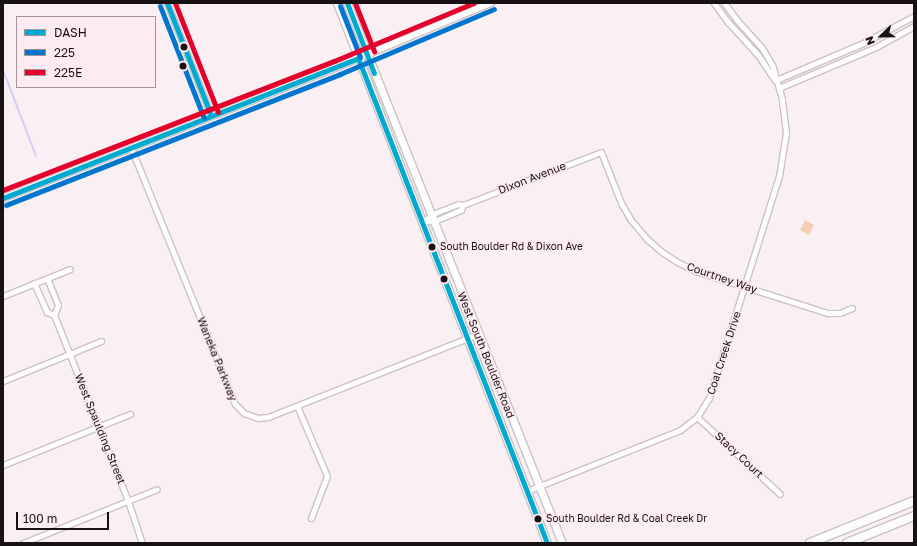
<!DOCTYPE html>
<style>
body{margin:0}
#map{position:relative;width:917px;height:546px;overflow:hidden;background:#faeff3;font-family:"Golos Text",sans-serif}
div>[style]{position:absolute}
.green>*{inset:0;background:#f5d0b7}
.stream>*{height:2px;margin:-1px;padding:0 1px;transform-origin:1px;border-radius:1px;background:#d2d1f3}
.roads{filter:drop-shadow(1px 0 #cbc2c5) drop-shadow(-1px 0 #cbc2c5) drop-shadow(0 1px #cbc2c5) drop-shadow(0 -1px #cbc2c5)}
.minor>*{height:5px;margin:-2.5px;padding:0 2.5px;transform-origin:2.5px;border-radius:2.5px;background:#fefdfd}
.tertiary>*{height:6px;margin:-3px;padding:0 3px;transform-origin:3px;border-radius:3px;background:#fefdfd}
.secondary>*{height:7px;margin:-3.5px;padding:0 3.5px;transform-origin:3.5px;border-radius:3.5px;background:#fefdfd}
.primary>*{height:8px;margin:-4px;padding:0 4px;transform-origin:4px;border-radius:4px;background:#fefdfd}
.bus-1>*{height:5px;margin:-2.5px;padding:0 2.5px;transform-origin:2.5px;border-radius:2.5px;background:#00a9ce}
.bus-2>*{height:5px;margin:-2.5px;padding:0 2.5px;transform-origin:2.5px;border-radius:2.5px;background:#0076ce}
.bus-3>*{height:5px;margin:-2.5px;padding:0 2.5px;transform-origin:2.5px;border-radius:2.5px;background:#e4002b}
.dots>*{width:11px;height:11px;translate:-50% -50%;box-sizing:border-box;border:2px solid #feebf2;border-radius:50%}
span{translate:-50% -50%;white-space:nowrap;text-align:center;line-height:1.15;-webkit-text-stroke:3px #feebf2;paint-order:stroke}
.bus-label{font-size:10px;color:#181215}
.left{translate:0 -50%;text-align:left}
.street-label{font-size:11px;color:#181215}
.frame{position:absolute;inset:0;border:4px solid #181215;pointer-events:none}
.legend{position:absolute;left:16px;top:16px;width:140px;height:72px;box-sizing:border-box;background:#feebf2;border:1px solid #a2949a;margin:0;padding:5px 7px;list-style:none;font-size:12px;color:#181215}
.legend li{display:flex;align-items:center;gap:8px;height:20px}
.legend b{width:20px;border:1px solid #a2949a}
.north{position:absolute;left:861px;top:16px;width:40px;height:40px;-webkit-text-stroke:3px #feebf2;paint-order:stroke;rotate:248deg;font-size:11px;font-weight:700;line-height:16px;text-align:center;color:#181215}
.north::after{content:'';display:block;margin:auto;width:14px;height:18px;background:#181215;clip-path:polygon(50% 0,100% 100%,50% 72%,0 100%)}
.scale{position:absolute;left:16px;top:512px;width:93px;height:18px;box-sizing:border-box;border:2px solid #181215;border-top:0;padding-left:5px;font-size:12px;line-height:14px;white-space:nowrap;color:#181215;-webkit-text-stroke:3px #feebf2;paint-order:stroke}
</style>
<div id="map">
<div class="green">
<div style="clip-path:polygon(805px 220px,814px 225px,809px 235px,800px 230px)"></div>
</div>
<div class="stream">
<div style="left:3px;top:70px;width:92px;rotate:69deg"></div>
</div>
<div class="roads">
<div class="minor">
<div style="left:167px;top:3px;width:120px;rotate:68.6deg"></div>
<div style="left:714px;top:3px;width:24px;rotate:54deg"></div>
<div style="left:728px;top:22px;width:45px;rotate:47.7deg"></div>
<div style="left:758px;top:55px;width:30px;rotate:56deg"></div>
<div style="left:776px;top:80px;width:95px;rotate:-23deg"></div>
<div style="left:863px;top:43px;width:58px;rotate:-27.9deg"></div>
<div style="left:779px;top:88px;width:105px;rotate:-22.9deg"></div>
<div style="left:876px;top:47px;width:43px;rotate:-28.9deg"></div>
<div style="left:131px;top:148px;width:276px;rotate:67.9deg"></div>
<div style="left:235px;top:404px;width:13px;rotate:45deg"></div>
<div style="left:244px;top:413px;width:15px;rotate:20deg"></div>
<div style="left:258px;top:418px;width:10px;rotate:-6deg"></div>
<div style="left:268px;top:417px;width:226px;rotate:-21.6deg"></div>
<div style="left:422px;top:222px;width:16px;rotate:-35deg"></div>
<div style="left:435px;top:213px;width:25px;rotate:-21deg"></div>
<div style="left:458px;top:204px;width:5px;rotate:11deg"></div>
<div style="left:463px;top:205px;width:148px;rotate:-21deg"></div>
<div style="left:601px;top:152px;width:55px;rotate:68.6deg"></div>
<div style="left:621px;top:203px;width:20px;rotate:60deg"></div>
<div style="left:631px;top:220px;width:25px;rotate:50deg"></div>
<div style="left:647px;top:239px;width:20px;rotate:41deg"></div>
<div style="left:662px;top:252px;width:20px;rotate:33deg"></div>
<div style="left:679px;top:263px;width:19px;rotate:25deg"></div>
<div style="left:696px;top:271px;width:139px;rotate:17.7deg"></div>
<div style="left:828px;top:313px;width:12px"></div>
<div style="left:840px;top:313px;width:13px;rotate:-23deg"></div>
<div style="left:422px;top:222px;width:15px;rotate:-8deg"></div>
<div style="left:437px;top:220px;width:26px;rotate:-23deg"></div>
<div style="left:461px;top:210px;width:5px;rotate:-68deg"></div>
<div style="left:47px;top:278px;width:29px;rotate:68deg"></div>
<div style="left:58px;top:305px;width:11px;rotate:112deg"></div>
<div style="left:34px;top:283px;width:32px;rotate:66deg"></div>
<div style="left:47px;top:312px;width:8px;rotate:23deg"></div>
<div style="left:54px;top:315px;width:200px;rotate:68.3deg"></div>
<div style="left:128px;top:501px;width:44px;rotate:71.6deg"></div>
<div style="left:3px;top:296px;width:72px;rotate:-21.9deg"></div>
<div style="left:3px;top:381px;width:106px;rotate:-22.2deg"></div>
<div style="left:297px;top:406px;width:76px;rotate:66.8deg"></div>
<div style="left:327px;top:476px;width:45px;rotate:110.9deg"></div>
<div style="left:697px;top:417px;width:113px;rotate:42.9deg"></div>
<div style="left:3px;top:465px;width:137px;rotate:-21.9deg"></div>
<div style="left:527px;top:491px;width:165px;rotate:-21.7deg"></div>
<div style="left:680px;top:430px;width:21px;rotate:-37deg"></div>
<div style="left:697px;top:417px;width:22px;rotate:-58deg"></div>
<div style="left:709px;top:398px;width:233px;rotate:-72.5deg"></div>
<div style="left:779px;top:176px;width:44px;rotate:-80.8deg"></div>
<div style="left:786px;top:133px;width:34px;rotate:-97deg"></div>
<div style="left:782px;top:99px;width:35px;rotate:-106deg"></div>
<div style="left:772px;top:65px;width:20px;rotate:-120deg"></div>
<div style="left:762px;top:48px;width:38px;rotate:-132deg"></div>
<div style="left:737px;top:20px;width:21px;rotate:-127deg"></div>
<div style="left:23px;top:543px;width:144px;rotate:-21.9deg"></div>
</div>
<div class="tertiary">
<div style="left:3px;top:198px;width:359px;rotate:-21.4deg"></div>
<div style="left:337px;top:67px;width:167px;rotate:-22.6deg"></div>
</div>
<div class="secondary">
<div style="left:337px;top:3px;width:579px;rotate:68.75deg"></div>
<div style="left:347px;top:3px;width:581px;rotate:68.29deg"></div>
</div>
<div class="primary">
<div style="left:810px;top:543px;width:112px;rotate:-22deg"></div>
<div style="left:847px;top:543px;width:72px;rotate:-21.9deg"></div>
</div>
</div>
<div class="bus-1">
<div style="left:167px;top:3px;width:120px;rotate:68.6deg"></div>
<div style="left:347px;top:3px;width:75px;rotate:68.9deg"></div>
<div style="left:3px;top:198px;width:382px;rotate:-21.5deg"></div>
<div style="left:358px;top:58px;width:521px;rotate:68.71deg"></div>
</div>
<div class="bus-2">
<div style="left:160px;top:6px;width:120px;rotate:68.6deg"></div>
<div style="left:340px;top:6px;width:55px;rotate:68.6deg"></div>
<div style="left:6px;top:205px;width:359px;rotate:-21.4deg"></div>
<div style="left:340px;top:74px;width:167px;rotate:-22.9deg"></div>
</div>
<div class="bus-3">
<div style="left:175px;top:3px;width:117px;rotate:68.5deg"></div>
<div style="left:355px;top:3px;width:52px;rotate:68.4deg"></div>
<div style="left:3px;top:190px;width:355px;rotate:-21.3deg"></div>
<div style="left:334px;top:61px;width:151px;rotate:-22.6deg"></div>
</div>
<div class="dots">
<div style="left:184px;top:47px;background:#181215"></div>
<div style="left:183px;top:66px;background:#181215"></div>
<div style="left:432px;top:247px;background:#181215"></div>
<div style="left:444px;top:279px;background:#181215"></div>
<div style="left:538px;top:519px;background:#181215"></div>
</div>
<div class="bus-label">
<span class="left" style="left:440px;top:247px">South Boulder Rd &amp; Dixon Ave</span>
<span class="left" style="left:546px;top:519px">South Boulder Rd &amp; Coal Creek Dr</span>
</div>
<div class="street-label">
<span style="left:532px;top:178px;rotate:-21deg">Dixon Avenue</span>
<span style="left:722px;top:278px;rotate:19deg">Courtney Way</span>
<span style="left:724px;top:353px;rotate:-72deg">Coal Creek Drive</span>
<span style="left:486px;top:355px;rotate:68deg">West South Boulder Road</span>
<span style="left:217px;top:359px;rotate:68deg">Waneka Parkway</span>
<span style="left:100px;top:429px;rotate:68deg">West Spaulding Street</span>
<span style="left:739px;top:455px;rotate:43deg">Stacy Court</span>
</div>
<div class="frame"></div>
<ul class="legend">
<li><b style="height:5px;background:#00a9ce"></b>DASH</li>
<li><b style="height:5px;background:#0076ce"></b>225</li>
<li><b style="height:5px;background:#e4002b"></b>225E</li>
</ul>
<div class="north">N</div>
<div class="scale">100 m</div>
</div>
